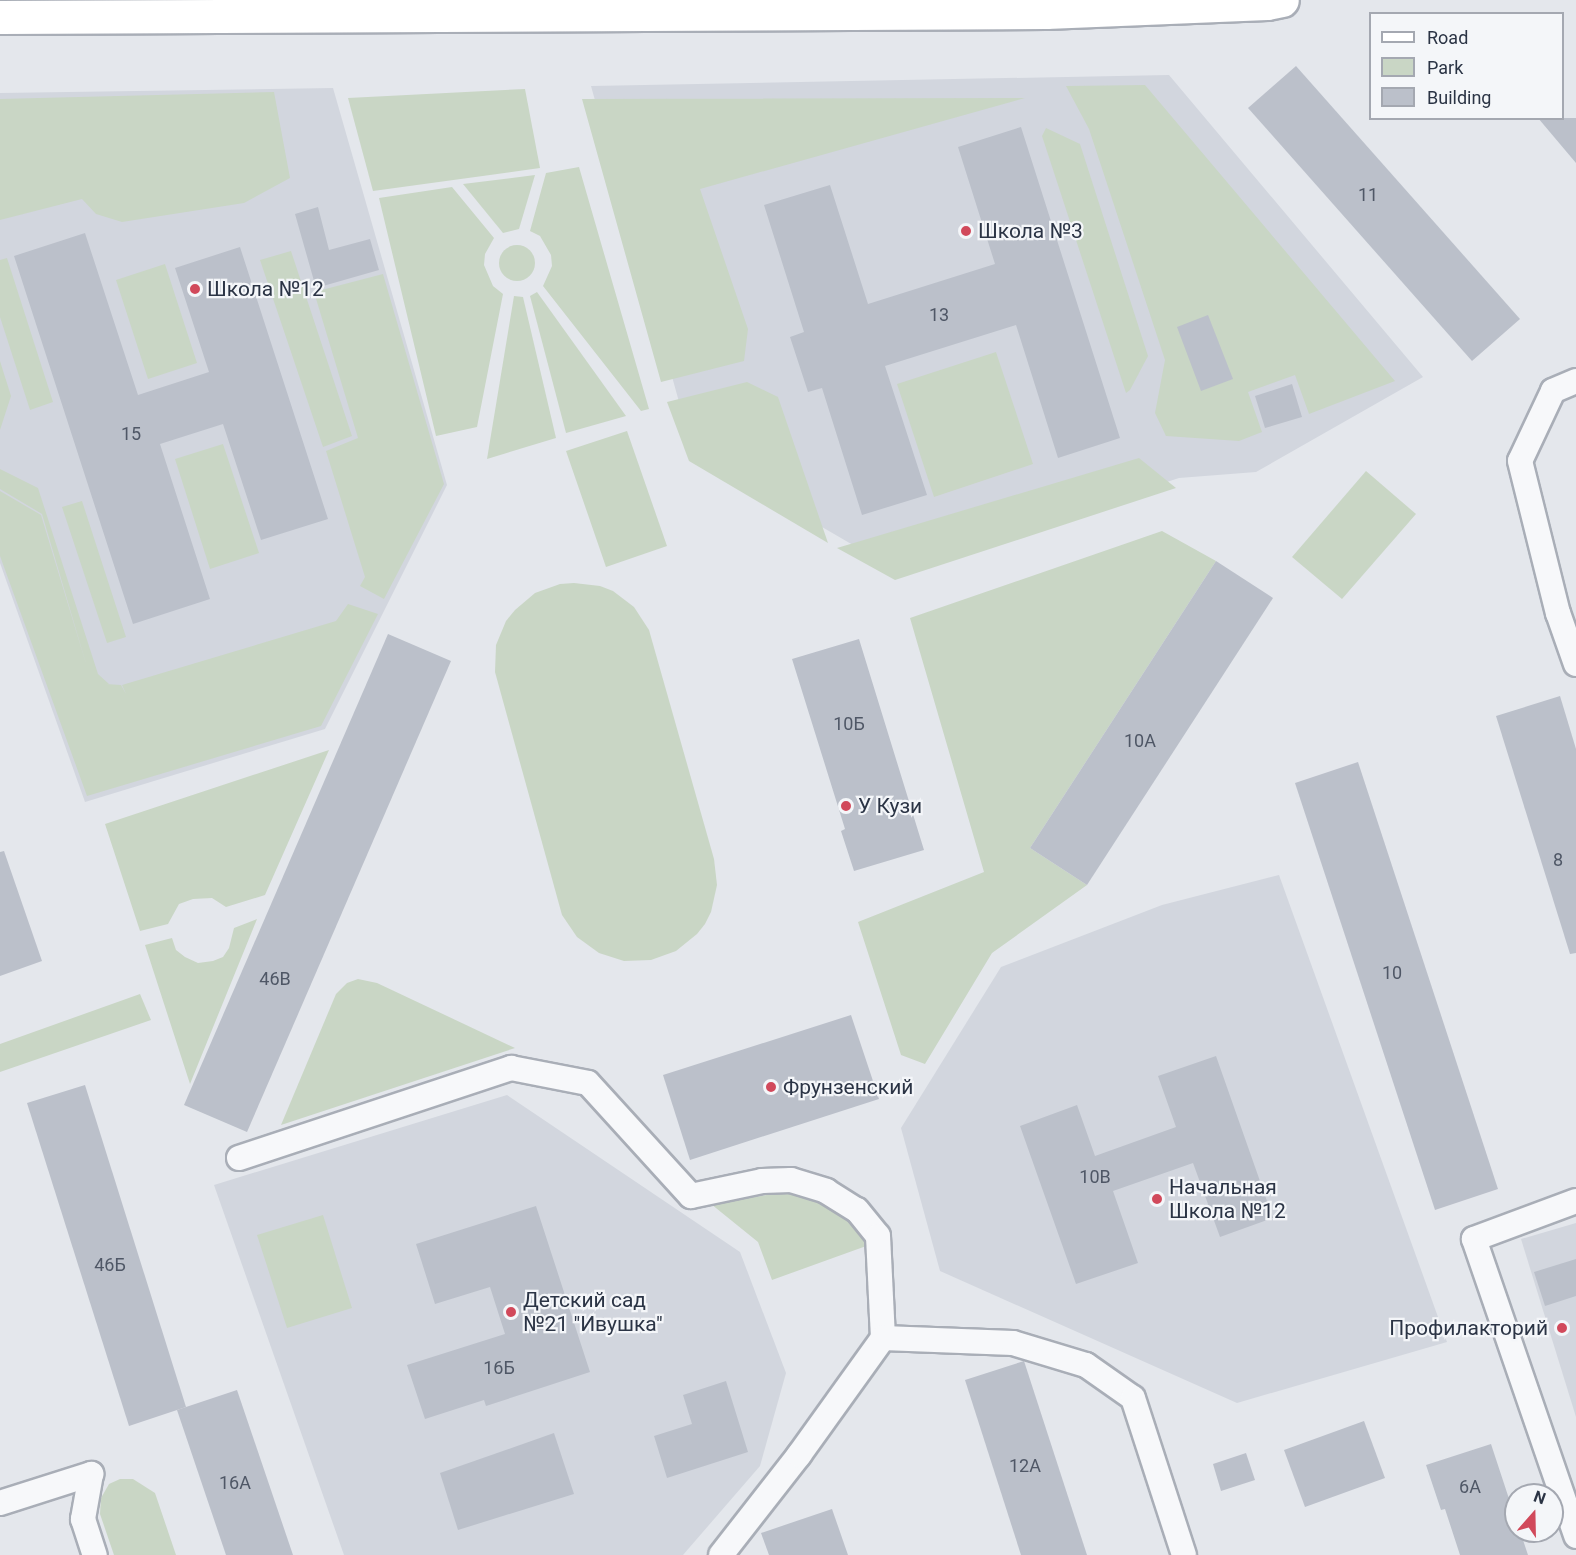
<!DOCTYPE html>
<meta charset="utf-8">
<style>
body{margin:0}
#map{position:relative;width:1576px;height:1555px;overflow:hidden;background:#e4e7ec;font-family:Roboto,sans-serif}
div>[style]{position:absolute}
.built>*{inset:0;background:#d2d6de}
.green>*{inset:0;background:#c9d6c5}
.round{border-radius:50%}
.building>*{inset:0;background:#bbc0ca}
.roads{filter:drop-shadow(2px 0 #a9aeb7) drop-shadow(-2px 0 #a9aeb7) drop-shadow(0 2px #a9aeb7) drop-shadow(0 -2px #a9aeb7)}
.minor>*{height:24px;margin:-12px;padding:0 12px;transform-origin:12px;border-radius:12px;background:#f7f8fa}
.secondary>*{height:33px;margin:-16.5px;padding:0 16.5px;transform-origin:16.5px;border-radius:16.5px;background:#fff}
.dots>*{width:16px;height:16px;translate:-50% -50%;box-sizing:border-box;border:3px solid #f4f6f9;border-radius:50%}
span{translate:-50% -50%;white-space:nowrap;text-align:center;line-height:1.15;-webkit-text-stroke:4.5px #f4f6f9;paint-order:stroke}
.number-label{font-size:18px;color:#4f5766}
.number-label span{-webkit-text-stroke-width:0}
.poi-label{font-size:21px;color:#2b3445}
.left{translate:0 -50%;text-align:left}
.right{translate:-100% -50%;text-align:right}
.legend{position:absolute;left:1369px;top:12px;width:195px;height:108px;box-sizing:border-box;background:#f4f6f9;border:2px solid #a4a8b1;margin:0;padding:8px 10px;list-style:none;font-size:18px;color:#2b3445}
.legend li{display:flex;align-items:center;gap:12px;height:30px}
.legend b{width:30px;border:2px solid #a4a8b1}
.north{position:absolute;left:1504px;top:1483px;width:60px;height:60px;box-sizing:border-box;background:#f4f6f9;border:2px solid #a4a8b1;border-radius:50%;rotate:20deg;font-size:16px;font-weight:700;line-height:24px;text-align:center;color:#2b3445}
.north::after{content:'';display:block;margin:auto;width:21px;height:27px;background:#d1495b;clip-path:polygon(50% 0,100% 100%,50% 72%,0 100%)}
</style>
<div id="map">
<div class="built">
<div style="clip-path:polygon(1169px 75px,1423px 377px,1256px 472px,1179px 478px,896px 570px,693px 452px,591px 86px)"></div>
<div style="clip-path:polygon(333px 88px,447px 485px,325px 729px,85px 802px,0 563px,0 93px)"></div>
<div style="clip-path:polygon(1279px 875px,1447px 1342px,1237px 1403px,940px 1271px,901px 1128px,1001px 967px,1162px 905px)"></div>
<div style="clip-path:polygon(507px 1095px,740px 1252px,786px 1373px,760px 1466px,683px 1555px,344px 1555px,214px 1185px)"></div>
<div style="clip-path:polygon(1576px 1223px,1576px 1417px,1521px 1239px)"></div>
</div>
<div class="green">
<div style="clip-path:polygon(1145px 85px,1395px 381px,1309px 414px,1295px 375px,1248px 392px,1262px 432px,1239px 441px,1166px 436px,1155px 413px,1165px 360px,1089px 129px,1066px 86px)"></div>
<div style="clip-path:polygon(525px 89px,540px 168px,373px 191px,348px 98px)"></div>
<div style="clip-path:polygon(274px 92px,290px 178px,244px 203px,122px 222px,96px 214px,82px 199px,0 220px,0 99px)"></div>
<div style="clip-path:polygon(1025px 98px,700px 189px,748px 329px,744px 361px,661px 382px,582px 99px)"></div>
<div style="clip-path:polygon(1046px 128px,1080px 144px,1148px 356px,1130px 390px,1126px 393px,1042px 136px)"></div>
<div style="clip-path:polygon(579px 167px,649px 409px,641px 411px,543px 286px,552px 266px,551px 255px,540px 236px,530px 231px,546px 173px)"></div>
<div style="clip-path:polygon(535px 175px,519px 229px,503px 233px,463px 184px)"></div>
<div style="clip-path:polygon(452px 187px,494px 238px,485px 254px,484px 265px,493px 286px,503px 294px,477px 427px,436px 436px,379px 198px)"></div>
<div class="round" style="left:499px;top:245px;width:36px;height:36px"></div>
<div style="clip-path:polygon(291px 251px,352px 436px,323px 447px,260px 260px)"></div>
<div style="clip-path:polygon(7px 258px,53px 402px,30px 410px,0 317px,0 260px)"></div>
<div style="clip-path:polygon(165px 264px,197px 363px,148px 379px,116px 280px)"></div>
<div style="clip-path:polygon(383px 274px,444px 484px,384px 599px,360px 586px,365px 577px,326px 451px,358px 438px,314px 292px)"></div>
<div style="clip-path:polygon(537px 292px,626px 416px,566px 433px,530px 296px)"></div>
<div style="clip-path:polygon(514px 296px,523px 297px,556px 438px,487px 459px)"></div>
<div style="clip-path:polygon(996px 352px,1033px 464px,934px 497px,897px 384px)"></div>
<div style="clip-path:polygon(0 361px,11px 396px,0 430px)"></div>
<div style="clip-path:polygon(747px 382px,778px 397px,828px 543px,689px 461px,667px 402px)"></div>
<div style="clip-path:polygon(627px 431px,667px 546px,606px 567px,566px 451px)"></div>
<div style="clip-path:polygon(223px 444px,259px 553px,210px 569px,175px 459px)"></div>
<div style="clip-path:polygon(1139px 458px,1176px 488px,895px 580px,837px 548px)"></div>
<div style="clip-path:polygon(0 469px,38px 488px,98px 674px,109px 684px,106px 684px,121px 685px,126px 694px,122px 685px,336px 621px,348px 604px,378px 614px,321px 726px,87px 796px,0 556px,0 491px,41px 515px,87px 667px,42px 514px,0 489px)"></div>
<div style="clip-path:polygon(1366px 471px,1416px 514px,1342px 599px,1292px 557px)"></div>
<div style="clip-path:polygon(82px 501px,126px 637px,107px 643px,62px 507px)"></div>
<div style="clip-path:polygon(1162px 531px,1216px 561px,1030px 848px,1087px 885px,992px 953px,925px 1064px,901px 1055px,858px 922px,984px 872px,910px 618px)"></div>
<div style="clip-path:polygon(574px 583px,600px 586px,613px 591px,634px 607px,649px 630px,714px 859px,717px 885px,711px 912px,705px 924px,697px 934px,676px 951px,651px 960px,624px 961px,599px 953px,577px 937px,562px 915px,495px 672px,496px 645px,506px 621px,515px 610px,535px 593px,560px 584px)"></div>
<div style="clip-path:polygon(329px 750px,265px 895px,226px 907px,212px 898px,193px 899px,179px 904px,168px 924px,140px 931px,105px 824px)"></div>
<div style="clip-path:polygon(257px 919px,190px 1084px,145px 945px,172px 938px,176px 950px,185px 957px,198px 963px,213px 961px,223px 957px,229px 948px,234px 928px)"></div>
<div style="clip-path:polygon(358px 979px,377px 983px,515px 1048px,281px 1125px,336px 994px,347px 983px)"></div>
<div style="clip-path:polygon(140px 994px,151px 1020px,0 1072px,0 1044px)"></div>
<div style="clip-path:polygon(791px 1191px,835px 1209px,862px 1229px,869px 1245px,772px 1280px,758px 1242px,711px 1204px)"></div>
<div style="clip-path:polygon(323px 1215px,352px 1308px,287px 1328px,257px 1235px)"></div>
<div style="clip-path:polygon(120px 1479px,133px 1479px,155px 1493px,176px 1555px,114px 1555px,100px 1514px,101px 1498px,109px 1484px)"></div>
</div>
<div class="building">
<div style="clip-path:polygon(1296px 66px,1520px 319px,1472px 361px,1248px 108px)"></div>
<div style="clip-path:polygon(1538px 118px,1576px 118px,1576px 163px)"></div>
<div style="clip-path:polygon(1021px 127px,1120px 438px,1058px 458px,1016px 325px,885px 366px,927px 495px,862px 515px,822px 388px,808px 392px,790px 337px,804px 332px,764px 205px,830px 185px,868px 304px,995px 264px,958px 147px)"></div>
<div style="clip-path:polygon(318px 207px,329px 250px,370px 239px,379px 270px,316px 288px,295px 214px)"></div>
<div style="clip-path:polygon(85px 233px,138px 395px,209px 372px,175px 268px,240px 247px,328px 519px,261px 540px,223px 424px,160px 444px,210px 599px,133px 624px,14px 256px)"></div>
<div style="clip-path:polygon(1208px 315px,1233px 379px,1201px 391px,1177px 327px)"></div>
<div style="clip-path:polygon(1292px 384px,1302px 417px,1265px 428px,1255px 396px)"></div>
<div style="clip-path:polygon(1216px 561px,1273px 598px,1087px 885px,1030px 848px)"></div>
<div style="clip-path:polygon(388px 634px,451px 661px,247px 1132px,184px 1105px)"></div>
<div style="clip-path:polygon(859px 639px,924px 850px,854px 871px,841px 831px,845px 829px,792px 659px)"></div>
<div style="clip-path:polygon(1560px 696px,1576px 749px,1576px 953px,1570px 954px,1496px 716px)"></div>
<div style="clip-path:polygon(1358px 762px,1498px 1189px,1435px 1210px,1295px 783px)"></div>
<div style="clip-path:polygon(4px 851px,42px 961px,0 976px,0 852px)"></div>
<div style="clip-path:polygon(851px 1015px,879px 1099px,690px 1160px,663px 1075px)"></div>
<div style="clip-path:polygon(1216px 1056px,1273px 1218px,1220px 1237px,1193px 1163px,1113px 1191px,1138px 1263px,1076px 1284px,1020px 1126px,1077px 1105px,1095px 1156px,1176px 1127px,1158px 1076px)"></div>
<div style="clip-path:polygon(85px 1085px,186px 1407px,129px 1426px,27px 1103px)"></div>
<div style="clip-path:polygon(536px 1206px,590px 1372px,486px 1406px,484px 1400px,425px 1419px,407px 1365px,505px 1334px,490px 1287px,435px 1304px,416px 1244px)"></div>
<div style="clip-path:polygon(1576px 1259px,1576px 1296px,1545px 1306px,1534px 1272px)"></div>
<div style="clip-path:polygon(1024px 1361px,1087px 1555px,1021px 1555px,965px 1380px)"></div>
<div style="clip-path:polygon(726px 1381px,748px 1452px,667px 1478px,654px 1436px,692px 1424px,683px 1395px)"></div>
<div style="clip-path:polygon(237px 1390px,293px 1555px,226px 1555px,177px 1410px)"></div>
<div style="clip-path:polygon(1364px 1421px,1385px 1478px,1305px 1507px,1284px 1450px)"></div>
<div style="clip-path:polygon(554px 1433px,574px 1494px,458px 1530px,440px 1473px)"></div>
<div style="clip-path:polygon(1491px 1444px,1516px 1520px,1516px 1531px,1520px 1531px,1528px 1555px,1460px 1555px,1445px 1509px,1441px 1510px,1426px 1465px)"></div>
<div style="clip-path:polygon(1246px 1453px,1255px 1480px,1221px 1491px,1213px 1464px)"></div>
<div style="clip-path:polygon(832px 1509px,848px 1555px,769px 1555px,761px 1533px)"></div>
</div>
<div class="roads">
<div class="minor">
<div style="left:1576px;top:381px;width:25px;rotate:157deg"></div>
<div style="left:1553px;top:391px;width:77px;rotate:115.2deg"></div>
<div style="left:1520px;top:461px;width:157px;rotate:76deg"></div>
<div style="left:1558px;top:613px;width:54px;rotate:70.6deg"></div>
<div style="left:239px;top:1158px;width:287px;rotate:-18.3deg"></div>
<div style="left:511px;top:1068px;width:78px;rotate:11deg"></div>
<div style="left:588px;top:1083px;width:153px;rotate:47.7deg"></div>
<div style="left:691px;top:1196px;width:73px;rotate:-11.9deg"></div>
<div style="left:762px;top:1181px;width:29px;rotate:-2deg"></div>
<div style="left:791px;top:1180px;width:37px;rotate:17deg"></div>
<div style="left:826px;top:1191px;width:36px;rotate:32deg"></div>
<div style="left:857px;top:1210px;width:33px;rotate:51deg"></div>
<div style="left:878px;top:1236px;width:102px;rotate:87.2deg"></div>
<div style="left:1576px;top:1201px;width:109px;rotate:159.6deg"></div>
<div style="left:1474px;top:1239px;width:314px;rotate:71deg"></div>
<div style="left:0;top:1503px;width:96px;rotate:-17.7deg"></div>
<div style="left:91px;top:1474px;width:46px;rotate:100.1deg"></div>
<div style="left:83px;top:1519px;width:38px;rotate:72deg"></div>
<div style="left:721px;top:1555px;width:127px;rotate:-52deg"></div>
<div style="left:799px;top:1455px;width:144px;rotate:-54.3deg"></div>
<div style="left:883px;top:1338px;width:130px;rotate:2.2deg"></div>
<div style="left:1013px;top:1343px;width:76px;rotate:16.8deg"></div>
<div style="left:1086px;top:1365px;width:57px;rotate:35.1deg"></div>
<div style="left:1133px;top:1398px;width:165px;rotate:72deg"></div>
</div>
<div class="secondary">
<div style="left:0;top:17px;width:1046px;rotate:-0.27deg"></div>
<div style="left:1046px;top:12px;width:221px;rotate:-2.3deg"></div>
<div style="left:1267px;top:3px;width:15px;rotate:-11deg"></div>
</div>
</div>
<div class="dots">
<div style="left:966px;top:231px;background:#d1495b"></div>
<div style="left:195px;top:289px;background:#d1495b"></div>
<div style="left:846px;top:806px;background:#d1495b"></div>
<div style="left:771px;top:1087px;background:#d1495b"></div>
<div style="left:1157px;top:1199px;background:#d1495b"></div>
<div style="left:511px;top:1312px;background:#d1495b"></div>
<div style="left:1562px;top:1328px;background:#d1495b"></div>
</div>
<div class="number-label">
<span style="left:1368px;top:195px">11</span>
<span style="left:939px;top:315px">13</span>
<span style="left:131px;top:434px">15</span>
<span style="left:849px;top:724px">10Б</span>
<span style="left:1140px;top:741px">10А</span>
<span style="left:1558px;top:860px">8</span>
<span style="left:1392px;top:973px">10</span>
<span style="left:275px;top:979px">46В</span>
<span style="left:1095px;top:1177px">10В</span>
<span style="left:110px;top:1265px">46Б</span>
<span style="left:499px;top:1368px">16Б</span>
<span style="left:1025px;top:1466px">12А</span>
<span style="left:235px;top:1483px">16А</span>
<span style="left:1470px;top:1487px">6А</span>
</div>
<div class="poi-label">
<span class="left" style="left:978px;top:231px">Школа №3</span>
<span class="left" style="left:207px;top:289px">Школа №12</span>
<span class="left" style="left:858px;top:806px">У Кузи</span>
<span class="left" style="left:783px;top:1087px">Фрунзенский</span>
<span class="left" style="left:1169px;top:1199px">Начальная<br>Школа №12</span>
<span class="left" style="left:523px;top:1312px">Детский сад<br>№21 "Ивушка"</span>
<span class="right" style="left:1548px;top:1328px">Профилакторий</span>
</div>
<ul class="legend">
<li><b style="height:8px;background:#fff"></b>Road</li>
<li><b style="height:16px;background:#c9d6c5"></b>Park</li>
<li><b style="height:16px;background:#bbc0ca"></b>Building</li>
</ul>
<div class="north">N</div>
</div>
